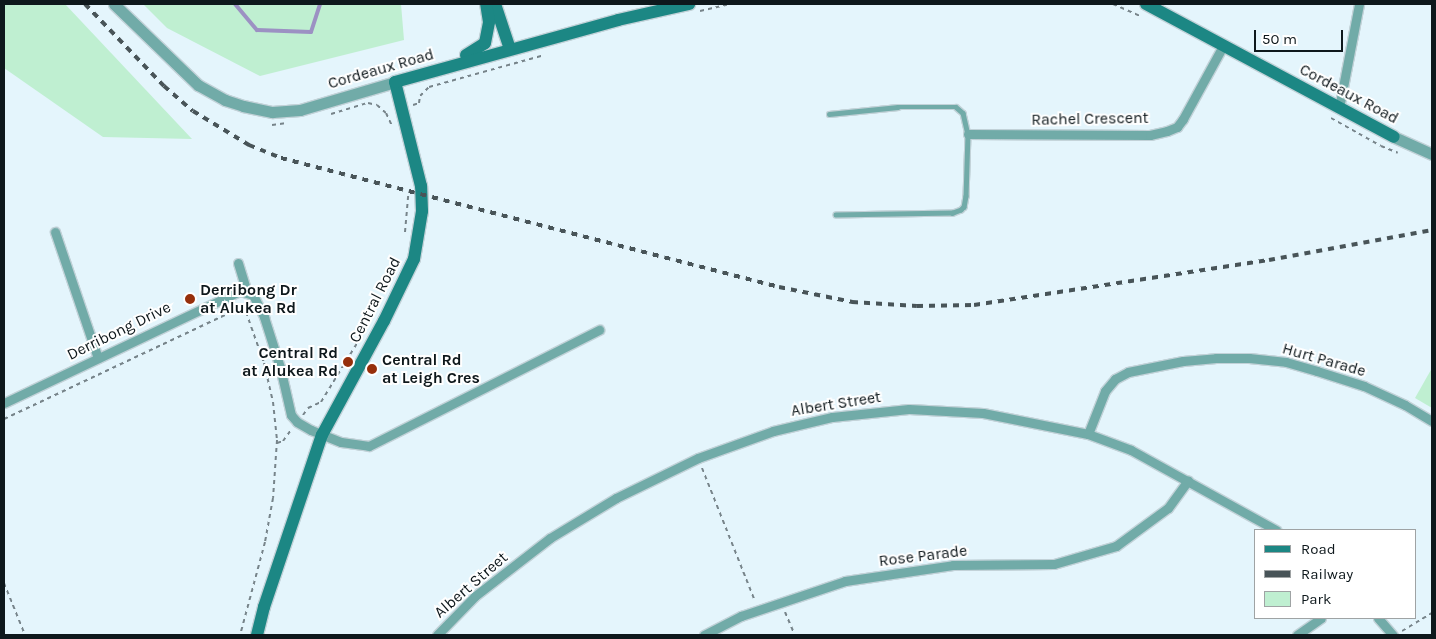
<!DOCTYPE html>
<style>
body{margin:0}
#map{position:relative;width:1436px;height:639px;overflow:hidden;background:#e4f5fc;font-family:Karla,sans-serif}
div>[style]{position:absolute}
.green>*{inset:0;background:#bfefd1}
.stream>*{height:4px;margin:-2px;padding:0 2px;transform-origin:2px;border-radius:2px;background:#9c91c3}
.path>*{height:2px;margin-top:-1px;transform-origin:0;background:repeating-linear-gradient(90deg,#77848a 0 4px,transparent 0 8px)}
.roads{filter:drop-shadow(1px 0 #c2d2d8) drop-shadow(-1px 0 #c2d2d8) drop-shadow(0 1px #c2d2d8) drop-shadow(0 -1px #c2d2d8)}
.service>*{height:4.5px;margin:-2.25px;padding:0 2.25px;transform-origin:2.25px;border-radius:2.25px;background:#71aba8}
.minor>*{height:9px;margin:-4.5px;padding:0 4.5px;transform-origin:4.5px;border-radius:4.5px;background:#71aba8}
.tertiary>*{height:11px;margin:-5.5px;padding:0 5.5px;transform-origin:5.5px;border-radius:5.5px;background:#71aba8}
.secondary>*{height:12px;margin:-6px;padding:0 6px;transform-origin:6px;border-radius:6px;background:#1c8784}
.rail>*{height:4px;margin-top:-2px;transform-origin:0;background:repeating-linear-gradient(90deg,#485458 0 6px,transparent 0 12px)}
.dots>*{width:14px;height:14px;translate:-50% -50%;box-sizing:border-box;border:2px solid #fff;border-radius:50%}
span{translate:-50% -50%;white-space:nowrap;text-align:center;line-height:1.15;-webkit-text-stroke:4px #fff;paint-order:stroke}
.street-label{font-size:16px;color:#0e181c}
.poi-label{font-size:16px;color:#0e181c;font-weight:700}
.left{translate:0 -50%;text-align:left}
.right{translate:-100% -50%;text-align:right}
.frame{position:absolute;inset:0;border:5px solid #0e181c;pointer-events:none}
.legend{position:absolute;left:1254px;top:529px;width:162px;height:90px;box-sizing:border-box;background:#fff;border:1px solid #9fa3a4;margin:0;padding:6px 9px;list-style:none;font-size:15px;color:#0e181c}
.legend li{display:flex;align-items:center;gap:10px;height:25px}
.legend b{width:25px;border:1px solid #9fa3a4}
.scale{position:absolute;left:1254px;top:30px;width:89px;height:22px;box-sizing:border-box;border:2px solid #0e181c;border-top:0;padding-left:6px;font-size:15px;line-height:18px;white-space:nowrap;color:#0e181c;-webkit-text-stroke:4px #fff;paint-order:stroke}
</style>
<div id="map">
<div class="green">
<div style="clip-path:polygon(4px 4px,65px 4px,192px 139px,103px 137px,4px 68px)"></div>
<div style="clip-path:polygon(143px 4px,401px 4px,404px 40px,260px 76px,167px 28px)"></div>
<div style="clip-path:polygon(1432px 368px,1432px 408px,1415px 398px)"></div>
</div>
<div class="stream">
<div style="left:235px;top:4px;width:34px;rotate:50deg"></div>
<div style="left:257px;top:30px;width:54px;rotate:2.1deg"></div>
<div style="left:311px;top:32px;width:29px;rotate:-72deg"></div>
</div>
<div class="path">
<div style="left:1113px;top:4px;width:30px;rotate:24deg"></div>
<div style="left:700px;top:11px;width:32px;rotate:-13deg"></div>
<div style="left:413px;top:105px;width:6px;rotate:-18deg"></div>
<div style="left:419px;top:103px;width:7px;rotate:-82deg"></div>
<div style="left:420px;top:96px;width:13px;rotate:-45deg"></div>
<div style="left:429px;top:87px;width:119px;rotate:-15.5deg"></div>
<div style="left:331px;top:114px;width:39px;rotate:-17deg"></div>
<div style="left:368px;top:103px;width:9px;rotate:13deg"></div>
<div style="left:377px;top:105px;width:12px;rotate:42deg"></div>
<div style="left:386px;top:113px;width:14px;rotate:65deg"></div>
<div style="left:1331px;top:118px;width:57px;rotate:29.2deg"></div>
<div style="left:1381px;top:146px;width:18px;rotate:22deg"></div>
<div style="left:272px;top:125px;width:15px;rotate:-8deg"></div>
<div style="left:405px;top:232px;width:38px;rotate:-85deg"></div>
<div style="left:303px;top:415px;width:9px;rotate:-54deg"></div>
<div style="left:308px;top:408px;width:14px;rotate:-25deg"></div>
<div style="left:321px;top:402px;width:73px;rotate:-58.5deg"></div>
<div style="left:4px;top:419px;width:253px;rotate:-25.2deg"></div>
<div style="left:233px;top:311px;width:7px;rotate:-16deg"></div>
<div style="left:240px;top:309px;width:7px;rotate:27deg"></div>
<div style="left:246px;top:312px;width:54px;rotate:70.6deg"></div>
<div style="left:264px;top:363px;width:40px;rotate:77deg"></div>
<div style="left:273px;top:402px;width:38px;rotate:84deg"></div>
<div style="left:277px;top:440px;width:58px;rotate:93.9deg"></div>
<div style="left:273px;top:498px;width:45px;rotate:100.3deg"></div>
<div style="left:265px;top:542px;width:96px;rotate:105deg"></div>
<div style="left:277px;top:443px;width:6px;rotate:-18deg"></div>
<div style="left:283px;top:441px;width:14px;rotate:-54deg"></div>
<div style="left:702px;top:468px;width:143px;rotate:68.3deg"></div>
<div style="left:4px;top:583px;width:56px;rotate:68deg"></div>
<div style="left:785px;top:612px;width:25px;rotate:67deg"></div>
<div style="left:1402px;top:631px;width:35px;rotate:-31deg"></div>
</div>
<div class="roads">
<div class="service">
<div style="left:829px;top:114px;width:69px;rotate:-5.8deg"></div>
<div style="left:898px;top:107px;width:58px"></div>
<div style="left:956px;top:107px;width:9px;rotate:41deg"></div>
<div style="left:963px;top:113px;width:22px;rotate:77deg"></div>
<div style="left:968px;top:134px;width:62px;rotate:91.8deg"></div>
<div style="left:966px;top:196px;width:11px;rotate:100deg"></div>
<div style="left:964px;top:207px;width:4px;rotate:135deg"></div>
<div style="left:961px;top:210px;width:9px;rotate:159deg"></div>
<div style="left:953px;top:213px;width:117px;rotate:179deg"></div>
</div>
<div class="minor">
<div style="left:1339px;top:108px;width:106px;rotate:-79.1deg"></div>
<div style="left:968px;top:134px;width:182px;rotate:0.3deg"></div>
<div style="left:1150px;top:135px;width:17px;rotate:-13deg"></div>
<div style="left:1167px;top:131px;width:11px;rotate:-22deg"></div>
<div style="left:1177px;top:127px;width:10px;rotate:-53deg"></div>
<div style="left:1183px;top:119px;width:85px;rotate:-61.3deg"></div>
<div style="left:55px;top:232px;width:133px;rotate:71.2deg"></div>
<div style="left:238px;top:263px;width:30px;rotate:73deg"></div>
<div style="left:4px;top:403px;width:261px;rotate:-25.4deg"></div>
<div style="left:240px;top:291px;width:14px;rotate:17deg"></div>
<div style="left:253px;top:295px;width:25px;rotate:63deg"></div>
<div style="left:264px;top:317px;width:52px;rotate:72.3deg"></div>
<div style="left:280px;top:367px;width:49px;rotate:77.1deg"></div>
<div style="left:291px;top:415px;width:9px;rotate:49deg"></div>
<div style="left:297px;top:422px;width:16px;rotate:30deg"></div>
<div style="left:311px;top:430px;width:32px;rotate:22deg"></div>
<div style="left:341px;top:442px;width:28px;rotate:8deg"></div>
<div style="left:369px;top:446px;width:258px;rotate:-26.8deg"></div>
<div style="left:1088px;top:434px;width:46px;rotate:-68.4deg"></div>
<div style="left:1105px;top:391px;width:16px;rotate:-50deg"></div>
<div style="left:1115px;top:379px;width:15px;rotate:-28deg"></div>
<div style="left:1128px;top:372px;width:56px;rotate:-11.3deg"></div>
<div style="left:1183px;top:361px;width:33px;rotate:-5deg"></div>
<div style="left:1216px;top:358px;width:33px"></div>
<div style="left:1249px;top:358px;width:37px;rotate:6deg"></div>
<div style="left:1286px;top:362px;width:32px;rotate:16deg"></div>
<div style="left:1317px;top:371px;width:49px;rotate:17.7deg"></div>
<div style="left:1364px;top:386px;width:45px;rotate:24.9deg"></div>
<div style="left:1405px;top:405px;width:31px;rotate:31deg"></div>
<div style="left:1378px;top:618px;width:23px;rotate:49deg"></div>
<div style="left:437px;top:635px;width:54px;rotate:-45.7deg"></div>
<div style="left:475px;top:596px;width:95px;rotate:-37.7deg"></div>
<div style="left:550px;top:538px;width:77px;rotate:-31.2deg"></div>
<div style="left:616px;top:498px;width:91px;rotate:-26deg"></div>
<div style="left:698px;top:458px;width:80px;rotate:-19.8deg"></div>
<div style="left:773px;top:431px;width:61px;rotate:-13.3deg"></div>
<div style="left:832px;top:417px;width:77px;rotate:-5.9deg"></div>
<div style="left:909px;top:409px;width:74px;rotate:3.1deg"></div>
<div style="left:983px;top:413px;width:107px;rotate:11.3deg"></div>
<div style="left:1088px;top:434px;width:46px;rotate:20.4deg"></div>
<div style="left:1131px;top:450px;width:166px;rotate:28.9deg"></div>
<div style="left:704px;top:635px;width:42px;rotate:-27.2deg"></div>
<div style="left:741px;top:616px;width:110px;rotate:-18.6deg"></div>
<div style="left:845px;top:581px;width:109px;rotate:-8.4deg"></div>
<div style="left:953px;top:565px;width:101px;rotate:-0.6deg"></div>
<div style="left:1054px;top:564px;width:65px;rotate:-16.2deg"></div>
<div style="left:1116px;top:546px;width:64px;rotate:-36.2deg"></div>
<div style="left:1168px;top:508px;width:34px;rotate:-54deg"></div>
<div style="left:1297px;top:635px;width:29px;rotate:-35deg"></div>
</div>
<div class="tertiary">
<div style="left:114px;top:4px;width:117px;rotate:44deg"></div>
<div style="left:198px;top:85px;width:31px;rotate:29deg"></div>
<div style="left:225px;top:100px;width:19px;rotate:18deg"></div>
<div style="left:243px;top:106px;width:30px;rotate:12deg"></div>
<div style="left:272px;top:112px;width:28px;rotate:-4deg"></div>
<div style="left:300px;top:110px;width:99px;rotate:-16.4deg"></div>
<div style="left:1394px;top:137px;width:42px;rotate:24.1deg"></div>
</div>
<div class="secondary">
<div style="left:495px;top:4px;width:47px;rotate:71.6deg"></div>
<div style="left:1146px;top:4px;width:281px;rotate:28.2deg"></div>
<div style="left:466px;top:55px;width:22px;rotate:-32deg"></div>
<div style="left:485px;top:43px;width:21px;rotate:-79deg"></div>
<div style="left:489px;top:22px;width:18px;rotate:-99deg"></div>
<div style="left:257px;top:635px;width:29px;rotate:-76deg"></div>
<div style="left:264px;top:607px;width:182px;rotate:-71.4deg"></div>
<div style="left:322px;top:435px;width:130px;rotate:-61.5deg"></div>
<div style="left:384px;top:321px;width:69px;rotate:-64.2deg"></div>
<div style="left:414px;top:259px;width:49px;rotate:-80.5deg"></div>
<div style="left:422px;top:211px;width:25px;rotate:-92deg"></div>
<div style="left:421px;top:186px;width:107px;rotate:-104deg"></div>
<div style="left:395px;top:82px;width:231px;rotate:-15.5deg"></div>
<div style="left:618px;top:20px;width:73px;rotate:-12.7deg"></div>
</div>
</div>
<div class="rail">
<div style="left:85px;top:4px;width:114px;rotate:46.1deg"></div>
<div style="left:164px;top:86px;width:38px;rotate:41deg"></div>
<div style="left:193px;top:111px;width:66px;rotate:31.3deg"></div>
<div style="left:249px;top:145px;width:35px;rotate:22deg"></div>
<div style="left:281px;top:158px;width:514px;rotate:14.52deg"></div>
<div style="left:779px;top:287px;width:75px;rotate:11.6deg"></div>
<div style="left:852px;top:302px;width:65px;rotate:3.5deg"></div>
<div style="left:917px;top:306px;width:57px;rotate:-1deg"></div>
<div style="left:974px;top:305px;width:298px;rotate:-8.7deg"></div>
<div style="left:1269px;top:260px;width:166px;rotate:-10.4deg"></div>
</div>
<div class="dots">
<div style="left:190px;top:299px;background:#962f0b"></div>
<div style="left:348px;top:362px;background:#962f0b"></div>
<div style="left:372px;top:369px;background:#962f0b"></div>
</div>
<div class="street-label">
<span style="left:381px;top:69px;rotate:-16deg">Cordeaux Road</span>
<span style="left:1349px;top:94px;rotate:28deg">Cordeaux Road</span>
<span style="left:1090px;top:119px;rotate:-1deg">Rachel Crescent</span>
<span style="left:375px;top:300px;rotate:-63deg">Central Road</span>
<span style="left:119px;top:331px;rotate:-26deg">Derribong Drive</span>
<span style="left:1324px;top:360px;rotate:16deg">Hurt Parade</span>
<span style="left:836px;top:404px;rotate:-9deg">Albert Street</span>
<span style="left:923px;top:556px;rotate:-7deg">Rose Parade</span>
<span style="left:471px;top:585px;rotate:-41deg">Albert Street</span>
</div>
<div class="poi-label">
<span class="left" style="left:200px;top:299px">Derribong Dr<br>at Alukea Rd</span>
<span class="right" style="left:338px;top:362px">Central Rd<br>at Alukea Rd</span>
<span class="left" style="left:382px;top:369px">Central Rd<br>at Leigh Cres</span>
</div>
<div class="frame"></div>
<ul class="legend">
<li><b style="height:6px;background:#1c8784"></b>Road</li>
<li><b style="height:6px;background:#485458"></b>Railway</li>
<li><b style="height:14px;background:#bfefd1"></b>Park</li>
</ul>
<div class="scale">50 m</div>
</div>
